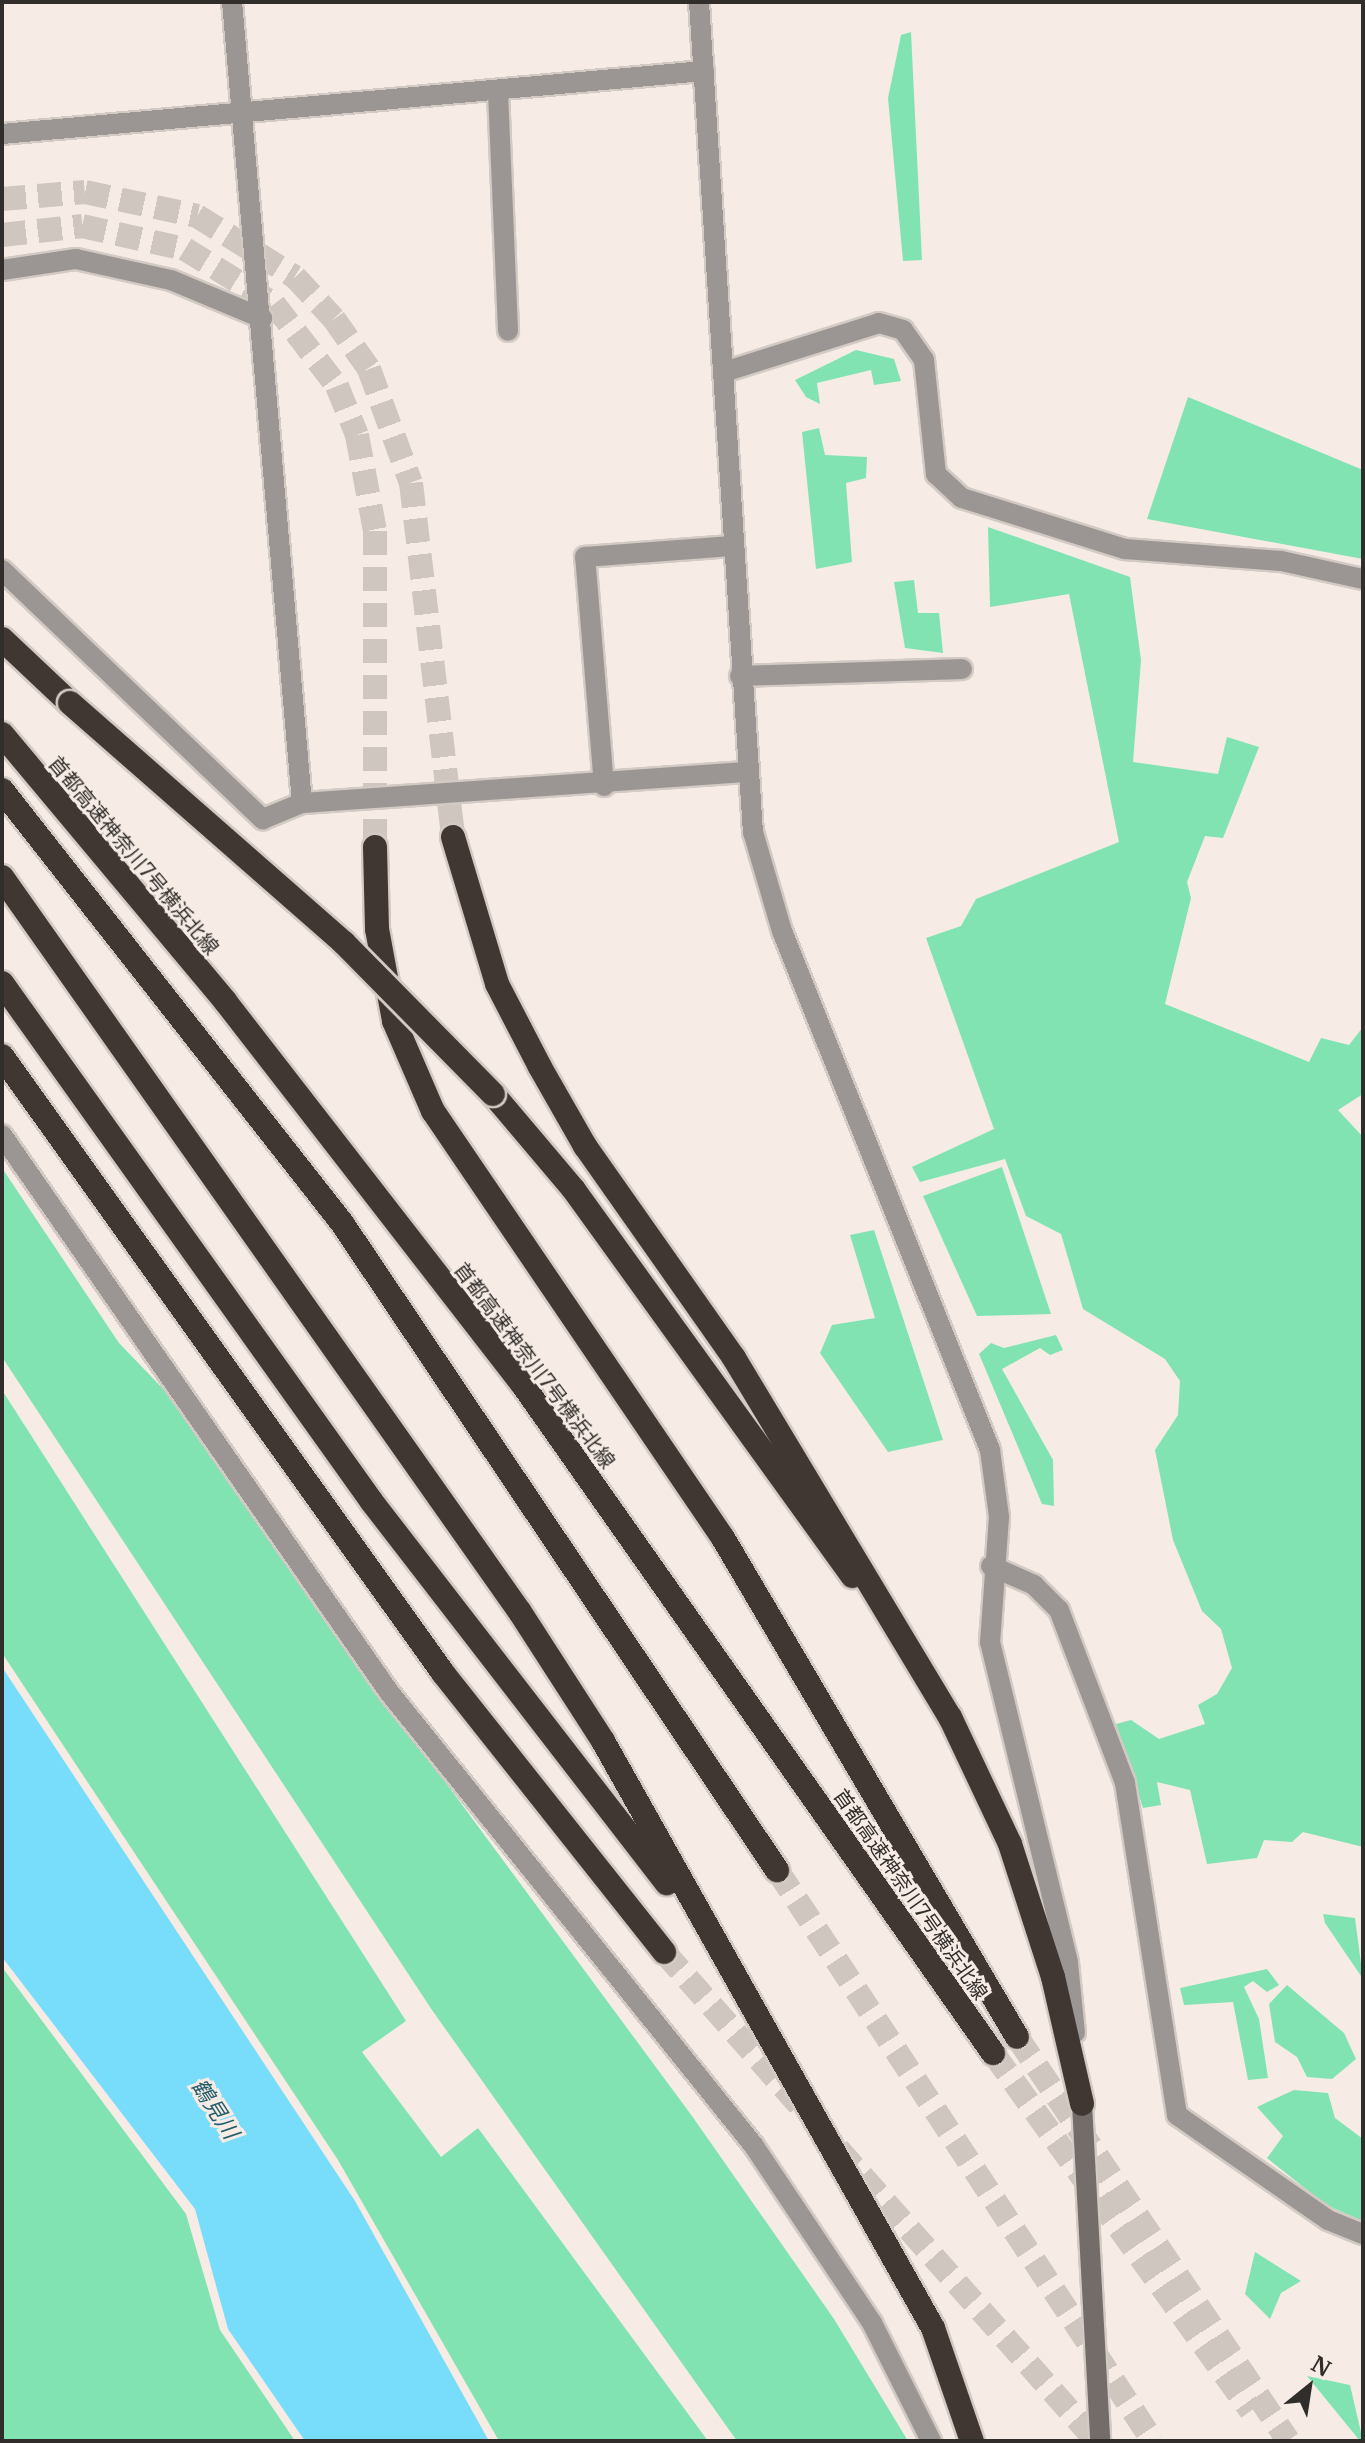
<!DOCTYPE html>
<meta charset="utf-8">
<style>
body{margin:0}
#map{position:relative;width:1365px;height:2443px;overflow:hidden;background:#f6ece5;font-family:Merriweather,"Noto Sans JP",serif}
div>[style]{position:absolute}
.green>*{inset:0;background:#81e3b2}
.water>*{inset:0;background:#77ddfa}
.highway-tunnel>*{height:24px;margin-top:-12px;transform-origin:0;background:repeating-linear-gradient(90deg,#cfc6c0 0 24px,transparent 0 36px)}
.roads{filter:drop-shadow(2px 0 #d3cac4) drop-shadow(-2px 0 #d3cac4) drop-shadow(0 2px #d3cac4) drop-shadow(0 -2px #d3cac4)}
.lane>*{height:20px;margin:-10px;padding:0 10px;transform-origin:10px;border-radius:10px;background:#9b9694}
.street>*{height:20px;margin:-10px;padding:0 10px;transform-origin:10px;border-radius:10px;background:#9b9694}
.secondary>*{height:20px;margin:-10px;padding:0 10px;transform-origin:10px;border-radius:10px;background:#736c69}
.highway>*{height:24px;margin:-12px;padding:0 12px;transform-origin:12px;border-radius:12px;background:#403733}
.bridges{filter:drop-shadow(2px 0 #d3cac4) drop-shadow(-2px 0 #d3cac4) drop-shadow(0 2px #d3cac4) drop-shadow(0 -2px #d3cac4)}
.highway-bridge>*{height:24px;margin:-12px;padding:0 12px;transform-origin:12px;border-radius:12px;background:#403733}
span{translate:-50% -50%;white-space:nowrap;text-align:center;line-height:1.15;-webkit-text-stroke:6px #f6ece5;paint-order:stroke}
.street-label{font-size:20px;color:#312d2b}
.water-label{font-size:22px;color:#245d6c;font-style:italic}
.frame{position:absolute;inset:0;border:4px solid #312d2b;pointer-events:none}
.north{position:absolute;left:1269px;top:2347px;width:80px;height:80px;-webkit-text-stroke:6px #f6ece5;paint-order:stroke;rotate:30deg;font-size:22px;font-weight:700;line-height:32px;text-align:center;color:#312d2b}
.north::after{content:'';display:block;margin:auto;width:28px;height:36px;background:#312d2b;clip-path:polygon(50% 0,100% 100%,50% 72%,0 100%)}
</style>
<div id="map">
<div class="green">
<div style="clip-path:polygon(911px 32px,922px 260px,903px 261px,888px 98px,901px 35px)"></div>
<div style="clip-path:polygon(856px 350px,894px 359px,901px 381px,874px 385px,871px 370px,817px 383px,820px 404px,806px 397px,795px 380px)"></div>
<div style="clip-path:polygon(1188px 397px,1363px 470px,1363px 559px,1147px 519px)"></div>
<div style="clip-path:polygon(819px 428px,825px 455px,867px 457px,866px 478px,846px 483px,852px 562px,816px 569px,802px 432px)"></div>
<div style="clip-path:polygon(988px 527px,1130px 577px,1141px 660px,1133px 762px,1218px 774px,1227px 737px,1259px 747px,1223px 838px,1205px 836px,1187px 882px,1191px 898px,1165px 1004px,1309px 1062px,1321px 1038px,1349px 1045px,1363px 1027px,1363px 1094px,1338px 1110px,1363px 1137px,1363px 1847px,1303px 1832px,1292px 1842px,1264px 1840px,1257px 1858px,1207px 1864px,1190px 1790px,1157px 1782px,1161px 1805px,1143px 1808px,1116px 1724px,1131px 1720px,1159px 1739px,1205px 1724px,1198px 1705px,1217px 1694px,1232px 1668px,1221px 1629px,1202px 1611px,1173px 1540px,1155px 1450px,1178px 1415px,1180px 1381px,1165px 1359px,1083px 1309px,1061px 1234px,1026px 1216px,1005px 1159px,920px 1182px,912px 1167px,994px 1129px,926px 938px,961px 926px,976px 899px,1119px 842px,1069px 594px,990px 607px)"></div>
<div style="clip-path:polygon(914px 580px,918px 613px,939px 613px,943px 653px,905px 648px,894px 582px)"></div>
<div style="clip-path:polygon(1002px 1167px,1051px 1314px,977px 1316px,923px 1196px)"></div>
<div style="clip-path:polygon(2px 1168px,119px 1343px,192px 1419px,364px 1672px,692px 2116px,834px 2319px,908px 2441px,737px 2441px,432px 2010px,2px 1357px)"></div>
<div style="clip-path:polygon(874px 1230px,943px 1440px,888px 1452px,820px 1353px,832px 1325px,875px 1318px,850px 1235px)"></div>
<div style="clip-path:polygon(1056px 1335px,1063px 1350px,1050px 1355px,1040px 1348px,1002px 1369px,1053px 1460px,1054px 1506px,1042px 1504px,979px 1354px,991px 1343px,1004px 1348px)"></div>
<div style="clip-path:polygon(2px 1390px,406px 2021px,362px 2052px,441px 2157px,478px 2128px,708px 2441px,499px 2441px,338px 2160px,2px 1653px)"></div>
<div style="clip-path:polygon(1323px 1914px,1355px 1918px,1363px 1979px,1325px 1923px)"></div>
<div style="clip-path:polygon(2px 1967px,186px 2214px,220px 2330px,295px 2441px,2px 2441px)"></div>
<div style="clip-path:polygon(1267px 1969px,1279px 1985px,1267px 1992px,1253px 1981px,1244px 1987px,1259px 2019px,1268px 2078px,1248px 2080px,1233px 2002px,1184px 2005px,1180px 1988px)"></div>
<div style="clip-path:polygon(1287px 1985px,1344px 2033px,1356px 2059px,1332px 2079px,1307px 2077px,1297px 2057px,1275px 2042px,1269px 2004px)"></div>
<div style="clip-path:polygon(1294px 2090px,1328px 2093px,1335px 2118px,1363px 2139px,1363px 2221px,1326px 2205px,1267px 2158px,1283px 2136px,1257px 2107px)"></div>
<div style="clip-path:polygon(1255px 2252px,1301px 2281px,1281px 2293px,1270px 2319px,1245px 2294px)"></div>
<div style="clip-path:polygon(1307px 2376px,1350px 2385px,1363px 2441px,1360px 2441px)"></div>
</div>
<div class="water">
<div style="clip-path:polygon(2px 1667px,355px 2201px,489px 2441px,305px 2441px,228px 2329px,195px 2209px,2px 1957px)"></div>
</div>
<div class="highway-tunnel">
<div style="left:2px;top:199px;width:83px;rotate:-4.8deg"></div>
<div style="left:85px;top:192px;width:115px;rotate:12.1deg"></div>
<div style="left:197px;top:216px;width:115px;rotate:31.9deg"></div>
<div style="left:295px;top:277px;width:57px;rotate:47.1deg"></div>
<div style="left:334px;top:319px;width:61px;rotate:55deg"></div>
<div style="left:369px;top:369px;width:121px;rotate:69.8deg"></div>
<div style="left:411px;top:483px;width:356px;rotate:83.2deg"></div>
<div style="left:2px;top:235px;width:81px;rotate:-6.4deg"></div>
<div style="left:82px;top:226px;width:106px;rotate:12.6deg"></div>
<div style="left:185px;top:249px;width:105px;rotate:31.7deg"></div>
<div style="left:274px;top:304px;width:103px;rotate:52.5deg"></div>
<div style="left:337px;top:386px;width:53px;rotate:67.8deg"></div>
<div style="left:357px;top:435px;width:98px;rotate:79.4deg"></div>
<div style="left:375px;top:531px;width:316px;rotate:90deg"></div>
<div style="left:777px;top:1870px;width:684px;rotate:56.64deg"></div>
<div style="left:664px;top:1952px;width:210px;rotate:48.5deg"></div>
<div style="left:1017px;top:2037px;width:486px;rotate:56.1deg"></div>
<div style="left:993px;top:2053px;width:441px;rotate:54.2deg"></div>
<div style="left:838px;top:2149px;width:390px;rotate:48.5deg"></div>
</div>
<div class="roads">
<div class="lane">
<div style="left:498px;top:92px;width:239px;rotate:87.6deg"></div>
<div style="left:2px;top:134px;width:705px;rotate:-5.13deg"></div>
<div style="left:2px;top:270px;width:75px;rotate:-8.5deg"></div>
<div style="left:76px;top:259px;width:97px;rotate:12.5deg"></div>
<div style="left:171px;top:280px;width:99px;rotate:22.7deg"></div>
<div style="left:2px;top:570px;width:361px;rotate:43.7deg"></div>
<div style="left:263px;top:819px;width:42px;rotate:-22.3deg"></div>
<div style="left:302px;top:803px;width:804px;rotate:-94.99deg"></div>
<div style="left:740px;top:676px;width:222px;rotate:-1.8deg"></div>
<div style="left:604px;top:786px;width:230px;rotate:-94.7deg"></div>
<div style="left:585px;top:557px;width:147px;rotate:-4.3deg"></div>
</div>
<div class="street">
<div style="left:699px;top:2px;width:832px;rotate:86.28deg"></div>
<div style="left:753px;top:832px;width:103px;rotate:73.7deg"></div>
<div style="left:782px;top:931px;width:559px;rotate:68.16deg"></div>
<div style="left:990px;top:1450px;width:68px;rotate:82.3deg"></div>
<div style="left:999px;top:1517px;width:125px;rotate:94.1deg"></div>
<div style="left:990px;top:1642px;width:330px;rotate:76.3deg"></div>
<div style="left:1068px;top:1963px;width:70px;rotate:84.3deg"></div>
<div style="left:727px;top:371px;width:159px;rotate:-17.5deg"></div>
<div style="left:879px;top:323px;width:25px;rotate:16deg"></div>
<div style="left:903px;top:330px;width:37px;rotate:55deg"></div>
<div style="left:924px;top:360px;width:115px;rotate:84deg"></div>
<div style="left:936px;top:474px;width:35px;rotate:43deg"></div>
<div style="left:962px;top:498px;width:171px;rotate:17.4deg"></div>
<div style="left:1125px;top:549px;width:156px;rotate:4.4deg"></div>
<div style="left:1281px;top:561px;width:84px;rotate:12.4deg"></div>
<div style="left:302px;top:803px;width:445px;rotate:-4deg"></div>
<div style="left:2px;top:1135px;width:678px;rotate:55.21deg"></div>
<div style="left:389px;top:1692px;width:583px;rotate:51.2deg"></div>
<div style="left:754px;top:2146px;width:213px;rotate:56.3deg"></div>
<div style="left:872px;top:2323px;width:132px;rotate:63.4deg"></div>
<div style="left:991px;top:1566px;width:47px;rotate:23.8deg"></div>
<div style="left:1034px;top:1585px;width:35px;rotate:45deg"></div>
<div style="left:1059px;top:1610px;width:185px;rotate:69.1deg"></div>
<div style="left:1125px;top:1783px;width:336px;rotate:81.1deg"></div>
<div style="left:1177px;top:2115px;width:184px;rotate:34.8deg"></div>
<div style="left:1328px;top:2220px;width:38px;rotate:22deg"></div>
</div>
<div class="secondary">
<div style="left:1082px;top:2104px;width:337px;rotate:86.9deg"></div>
</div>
<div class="highway">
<div style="left:2px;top:639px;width:93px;rotate:43.3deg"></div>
<div style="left:2px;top:734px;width:348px;rotate:50.1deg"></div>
<div style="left:225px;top:1001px;width:486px;rotate:52.2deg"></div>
<div style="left:523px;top:1385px;width:817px;rotate:54.87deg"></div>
<div style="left:2px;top:790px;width:551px;rotate:51.86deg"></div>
<div style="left:342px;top:1223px;width:780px;rotate:56.09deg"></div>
<div style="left:453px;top:837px;width:153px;rotate:73.3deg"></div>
<div style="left:497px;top:984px;width:93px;rotate:62.6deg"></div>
<div style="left:540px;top:1067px;width:91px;rotate:60.3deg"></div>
<div style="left:585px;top:1146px;width:259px;rotate:54.9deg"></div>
<div style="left:734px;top:1358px;width:419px;rotate:59deg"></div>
<div style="left:950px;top:1717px;width:140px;rotate:64.7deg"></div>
<div style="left:1010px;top:1844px;width:140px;rotate:72.1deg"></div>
<div style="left:1053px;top:1977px;width:130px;rotate:77.1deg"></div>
<div style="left:375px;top:847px;width:82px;rotate:88.6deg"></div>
<div style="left:377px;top:929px;width:94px;rotate:79.5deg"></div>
<div style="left:394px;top:1021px;width:98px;rotate:66.6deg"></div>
<div style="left:433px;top:1111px;width:516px;rotate:55.82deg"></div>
<div style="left:723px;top:1538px;width:579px;rotate:59.49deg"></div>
<div style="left:2px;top:877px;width:899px;rotate:54.83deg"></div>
<div style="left:520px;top:1612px;width:153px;rotate:57.2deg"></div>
<div style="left:603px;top:1741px;width:673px;rotate:60.66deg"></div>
<div style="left:933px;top:2328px;width:120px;rotate:71deg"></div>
<div style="left:2px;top:983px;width:637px;rotate:54.51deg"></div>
<div style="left:372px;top:1502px;width:482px;rotate:52.3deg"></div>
<div style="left:2px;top:1056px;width:758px;rotate:54.44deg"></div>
<div style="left:443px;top:1673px;width:356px;rotate:51.6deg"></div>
<div style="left:493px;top:1094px;width:126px;rotate:49.8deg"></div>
<div style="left:574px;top:1190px;width:476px;rotate:54.2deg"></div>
</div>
</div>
<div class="bridges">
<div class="highway-bridge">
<div style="left:70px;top:703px;width:364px;rotate:41.2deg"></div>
<div style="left:344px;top:943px;width:212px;rotate:45.4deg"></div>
</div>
</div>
<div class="street-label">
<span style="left:134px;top:855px;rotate:50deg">首都高速神奈川7号横浜北線</span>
<span style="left:535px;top:1365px;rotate:53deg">首都高速神奈川7号横浜北線</span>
<span style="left:911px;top:1894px;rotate:55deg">首都高速神奈川7号横浜北線</span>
</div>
<div class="water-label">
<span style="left:215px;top:2109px;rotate:57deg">鶴見川</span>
</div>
<div class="frame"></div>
<div class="north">N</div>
</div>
